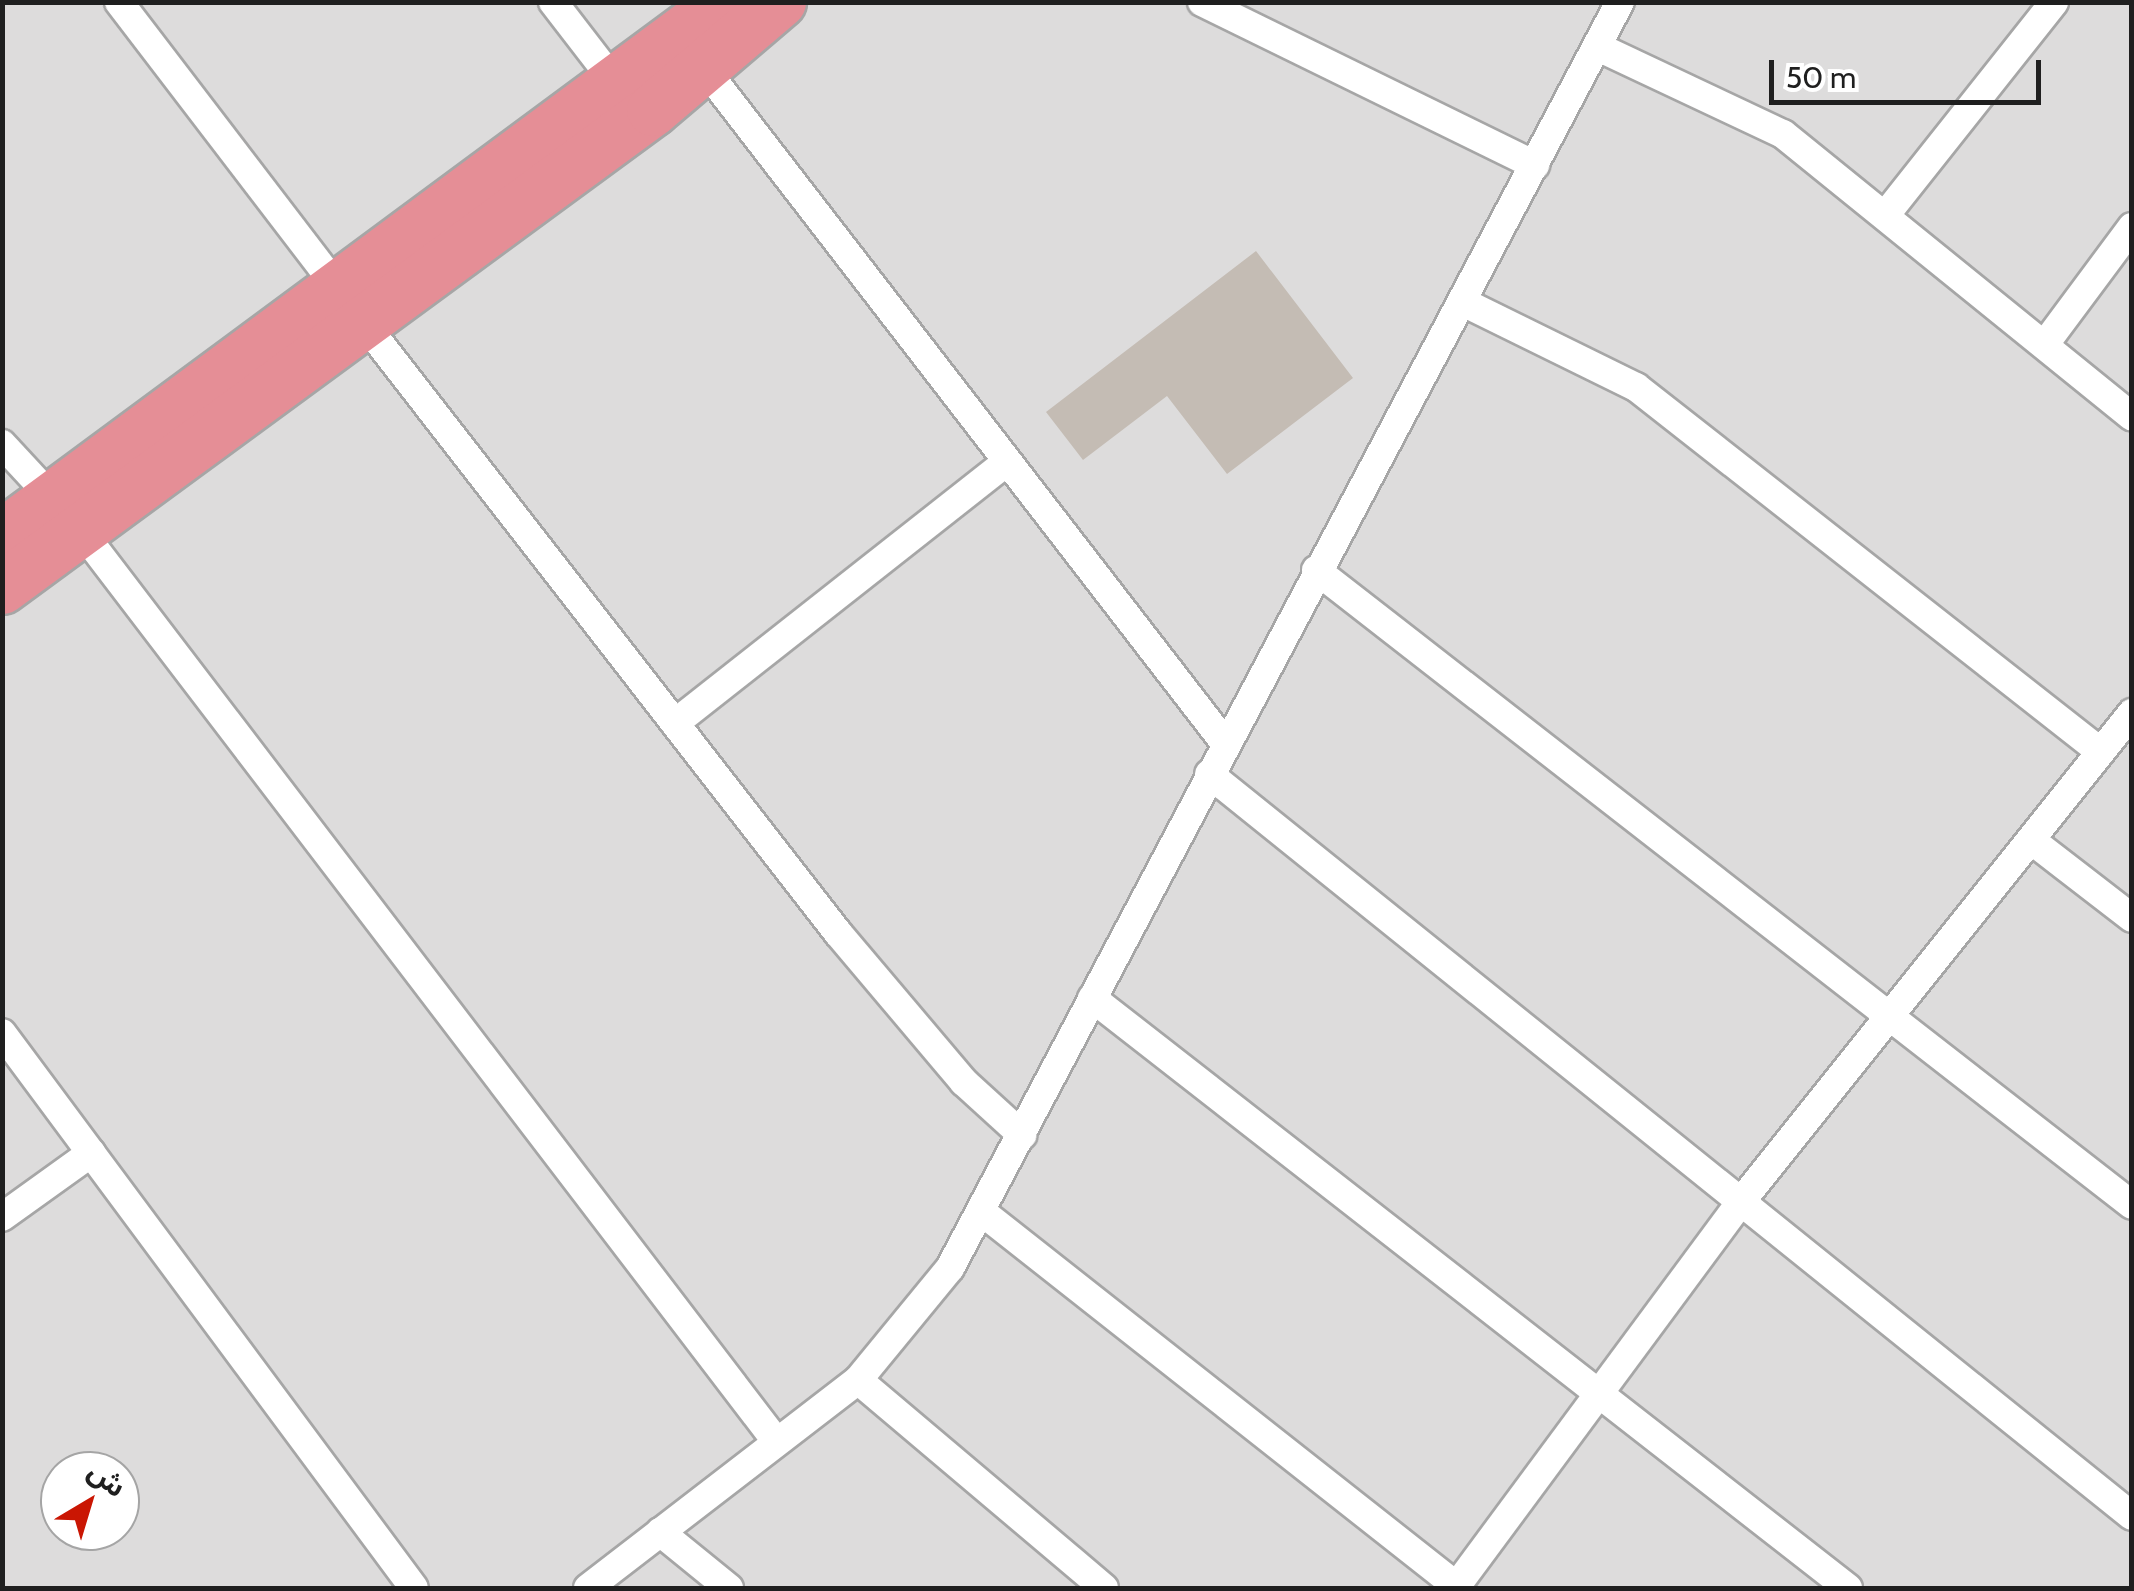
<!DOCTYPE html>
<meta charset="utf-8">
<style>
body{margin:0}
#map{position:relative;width:2134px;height:1591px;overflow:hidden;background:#efede5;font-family:Cabin,"Noto Sans Arabic",sans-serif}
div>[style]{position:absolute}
.residential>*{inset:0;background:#dddcdc}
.building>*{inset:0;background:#c4bcb4}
.roads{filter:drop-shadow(2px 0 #a6a6a6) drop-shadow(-2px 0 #a6a6a6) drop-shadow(0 2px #a6a6a6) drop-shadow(0 -2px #a6a6a6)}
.street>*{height:28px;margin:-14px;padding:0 14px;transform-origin:14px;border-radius:14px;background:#fff}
.highway>*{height:52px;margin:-26px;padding:0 26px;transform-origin:26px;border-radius:26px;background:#e58e96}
span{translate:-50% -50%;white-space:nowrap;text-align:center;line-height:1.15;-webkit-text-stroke:8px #fff;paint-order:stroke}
.frame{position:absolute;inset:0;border:5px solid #1f1f1f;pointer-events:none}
.north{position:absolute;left:40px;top:1451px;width:100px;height:100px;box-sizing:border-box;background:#fff;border:2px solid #a5a5a5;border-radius:50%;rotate:38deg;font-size:28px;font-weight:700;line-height:40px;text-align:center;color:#1f1f1f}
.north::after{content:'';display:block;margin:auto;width:35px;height:45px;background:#ca1603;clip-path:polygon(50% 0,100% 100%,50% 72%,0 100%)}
.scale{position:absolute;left:1769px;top:60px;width:272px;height:45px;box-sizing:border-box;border:5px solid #1f1f1f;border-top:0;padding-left:12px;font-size:30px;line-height:35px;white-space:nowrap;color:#1f1f1f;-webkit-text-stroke:8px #fff;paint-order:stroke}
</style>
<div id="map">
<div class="residential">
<div style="clip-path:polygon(evenodd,3px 3px,2131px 3px,2131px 1588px,3px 1588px,3px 3px,60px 1471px,120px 1471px,120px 1531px,60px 1531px,60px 1471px)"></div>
</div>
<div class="building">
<div style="clip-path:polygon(1256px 251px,1353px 378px,1227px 474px,1167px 396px,1083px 460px,1046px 412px)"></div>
</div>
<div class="roads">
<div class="street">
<div style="left:119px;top:2px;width:360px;rotate:52.6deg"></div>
<div style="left:553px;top:2px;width:105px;rotate:52.4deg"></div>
<div style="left:1202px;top:2px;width:371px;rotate:26.1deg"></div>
<div style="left:1598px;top:47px;width:204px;rotate:25.2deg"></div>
<div style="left:1783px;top:134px;width:449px;rotate:39deg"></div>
<div style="left:704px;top:68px;width:853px;rotate:52.34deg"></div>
<div style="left:1887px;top:213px;width:269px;rotate:-51.6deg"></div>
<div style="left:1463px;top:302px;width:193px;rotate:26.2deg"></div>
<div style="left:1636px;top:387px;width:591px;rotate:38.13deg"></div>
<div style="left:363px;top:322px;width:774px;rotate:52.14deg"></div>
<div style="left:838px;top:933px;width:195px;rotate:49.8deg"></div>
<div style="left:964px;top:1082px;width:79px;rotate:42.4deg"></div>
<div style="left:2045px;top:344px;width:146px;rotate:-53.4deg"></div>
<div style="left:2px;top:444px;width:74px;rotate:47.2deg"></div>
<div style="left:79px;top:528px;width:1149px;rotate:52.64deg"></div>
<div style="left:1316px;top:570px;width:1034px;rotate:37.89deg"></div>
<div style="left:675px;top:723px;width:420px;rotate:-38.2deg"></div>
<div style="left:1209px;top:774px;width:1184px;rotate:38.8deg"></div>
<div style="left:2031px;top:840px;width:128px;rotate:37.7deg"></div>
<div style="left:1092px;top:998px;width:959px;rotate:37.97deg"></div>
<div style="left:2px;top:1033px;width:691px;rotate:53.41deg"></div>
<div style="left:982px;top:1212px;width:607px;rotate:38.25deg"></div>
<div style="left:2px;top:1217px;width:110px;rotate:-35.7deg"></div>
<div style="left:858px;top:1380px;width:322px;rotate:40.2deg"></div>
<div style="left:660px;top:1532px;width:89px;rotate:39.1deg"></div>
<div style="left:588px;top:1588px;width:341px;rotate:-37.6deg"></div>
<div style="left:858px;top:1380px;width:145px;rotate:-50.6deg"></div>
<div style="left:950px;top:1268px;width:1432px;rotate:-62.11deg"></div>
<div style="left:1455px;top:1588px;width:478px;rotate:-53.5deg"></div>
<div style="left:1739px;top:1204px;width:629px;rotate:-51.33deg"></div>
</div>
<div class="highway">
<div style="left:2px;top:536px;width:898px;rotate:-36.49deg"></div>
<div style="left:2px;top:588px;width:808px;rotate:-36.29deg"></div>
<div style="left:653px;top:110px;width:167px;rotate:-40.4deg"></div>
</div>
</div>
<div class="frame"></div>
<div class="north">ش</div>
<div class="scale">50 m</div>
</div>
